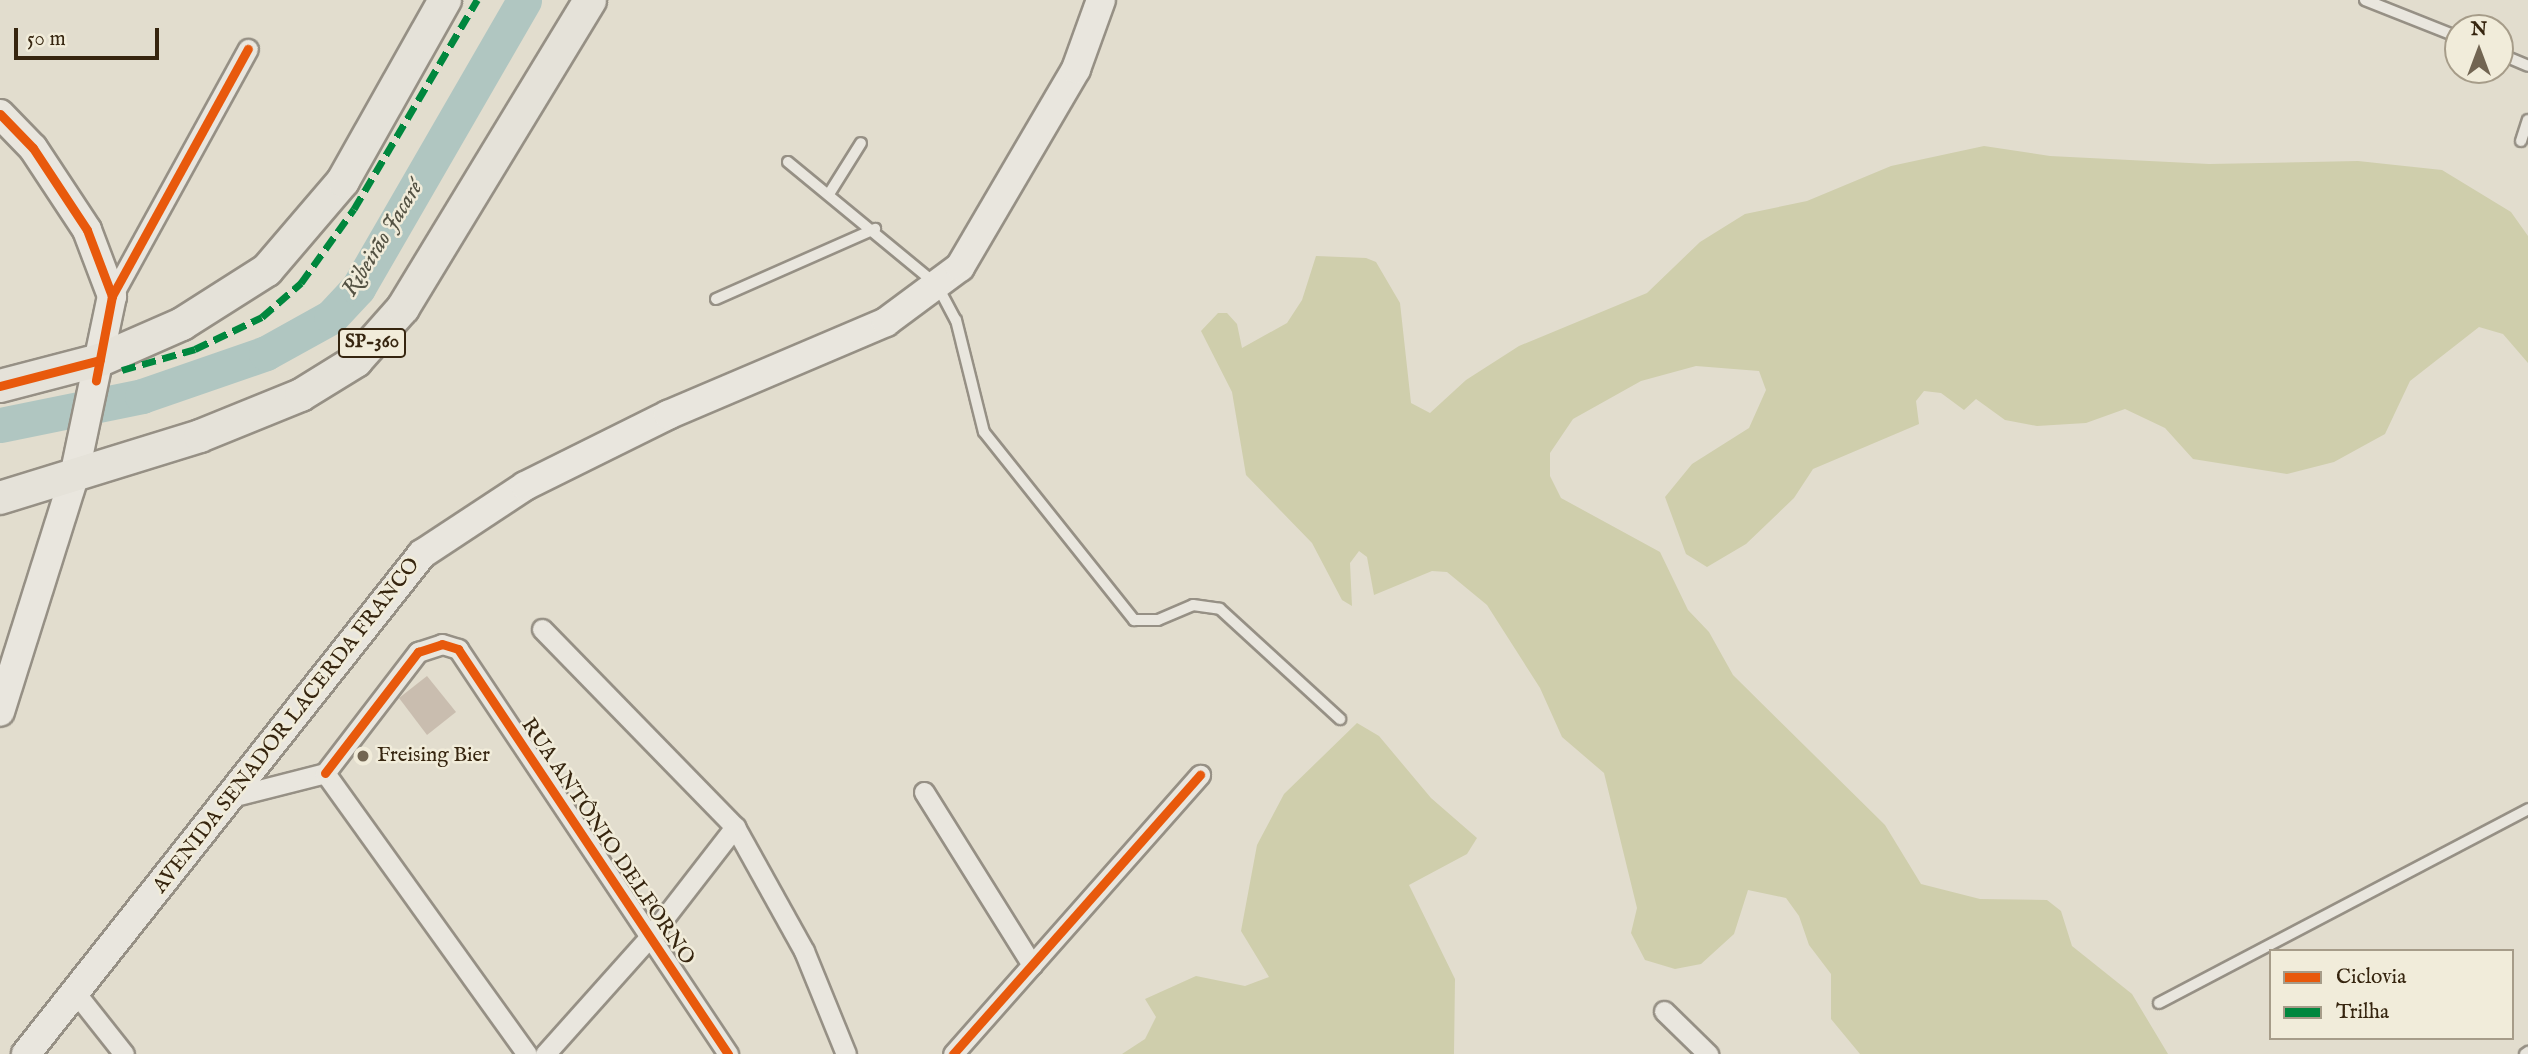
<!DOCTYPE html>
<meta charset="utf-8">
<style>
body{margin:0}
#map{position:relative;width:2528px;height:1054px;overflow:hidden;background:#e2ddce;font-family:"IM FELL English",serif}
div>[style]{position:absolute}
.green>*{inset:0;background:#cfceac}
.river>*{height:35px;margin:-17.5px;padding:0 17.5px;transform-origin:17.5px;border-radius:17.5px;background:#b0c6c1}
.building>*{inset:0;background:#c9bdaf}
.roads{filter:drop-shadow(2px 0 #969085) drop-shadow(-2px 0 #969085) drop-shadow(0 2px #969085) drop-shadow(0 -2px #969085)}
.lane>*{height:10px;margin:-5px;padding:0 5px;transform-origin:5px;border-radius:5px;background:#e9e6de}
.street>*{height:19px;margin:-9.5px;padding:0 9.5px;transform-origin:9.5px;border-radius:9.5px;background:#e9e6de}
.secondary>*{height:28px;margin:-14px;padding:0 14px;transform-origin:14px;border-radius:14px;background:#e9e6de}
.primary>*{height:32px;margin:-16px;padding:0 16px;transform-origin:16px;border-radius:16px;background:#e5e2d9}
.quiet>*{height:7px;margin-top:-3.5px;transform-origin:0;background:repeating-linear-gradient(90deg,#00873e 0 14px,transparent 0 21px)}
.cycleway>*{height:9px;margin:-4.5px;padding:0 4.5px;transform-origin:4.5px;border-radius:4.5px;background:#e8590c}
.dots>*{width:19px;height:19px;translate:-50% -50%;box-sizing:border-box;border:4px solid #f1ecda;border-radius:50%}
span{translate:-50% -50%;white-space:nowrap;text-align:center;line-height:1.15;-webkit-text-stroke:5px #f1ecda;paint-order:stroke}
.shield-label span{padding:2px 5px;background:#f1ecda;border:2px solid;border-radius:5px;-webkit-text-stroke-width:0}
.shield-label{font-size:19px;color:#36250f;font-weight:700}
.street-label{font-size:21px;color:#36250f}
.poi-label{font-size:21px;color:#36250f}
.left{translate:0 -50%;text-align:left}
.water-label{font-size:23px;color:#545243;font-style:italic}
.legend{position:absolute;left:2269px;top:949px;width:245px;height:91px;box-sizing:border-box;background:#f1ecda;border:2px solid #a69c89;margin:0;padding:9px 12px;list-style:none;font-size:21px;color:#36250f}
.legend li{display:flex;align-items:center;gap:14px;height:35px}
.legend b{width:35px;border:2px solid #a69c89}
.north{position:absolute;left:2444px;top:14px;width:70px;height:70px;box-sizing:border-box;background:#f1ecda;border:2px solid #a69c89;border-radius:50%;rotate:0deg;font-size:19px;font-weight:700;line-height:28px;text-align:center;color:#36250f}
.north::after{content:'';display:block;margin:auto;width:24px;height:32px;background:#726552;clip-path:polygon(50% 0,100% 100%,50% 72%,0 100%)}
.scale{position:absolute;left:14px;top:28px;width:145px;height:32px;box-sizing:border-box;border:4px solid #36250f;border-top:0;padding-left:9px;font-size:21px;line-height:24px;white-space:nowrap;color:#36250f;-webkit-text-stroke:5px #f1ecda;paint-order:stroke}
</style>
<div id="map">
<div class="green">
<div style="clip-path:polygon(1984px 146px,2050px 156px,2209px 164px,2358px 161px,2442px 170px,2511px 212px,2528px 236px,2528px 363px,2503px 334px,2479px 327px,2410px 381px,2385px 434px,2334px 462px,2287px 474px,2193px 459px,2165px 428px,2125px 409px,2086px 423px,2037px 426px,2005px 420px,1976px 399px,1964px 410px,1941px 393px,1924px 391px,1916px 401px,1919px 424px,1813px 469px,1794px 498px,1746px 544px,1707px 567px,1686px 554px,1665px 497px,1692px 464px,1749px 428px,1766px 390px,1759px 371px,1696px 366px,1641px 381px,1573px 419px,1550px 453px,1550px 476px,1561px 498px,1660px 552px,1688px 610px,1709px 632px,1733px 675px,1885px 825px,1921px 884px,1980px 899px,2047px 900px,2061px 911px,2072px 946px,2132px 994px,2168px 1054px,1860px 1054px,1831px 1019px,1831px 974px,1809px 945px,1799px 916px,1786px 898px,1748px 890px,1734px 934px,1701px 964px,1675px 969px,1645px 960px,1631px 933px,1637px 908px,1604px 773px,1562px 737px,1540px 688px,1487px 605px,1447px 572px,1432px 571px,1374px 595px,1367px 557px,1359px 551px,1350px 563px,1352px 606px,1342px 600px,1312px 543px,1246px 475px,1232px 392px,1201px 331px,1218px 313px,1227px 313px,1237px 324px,1242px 348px,1287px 323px,1302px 300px,1316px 256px,1366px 258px,1376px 262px,1400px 303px,1411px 403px,1430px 413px,1466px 380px,1519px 346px,1647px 293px,1700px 242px,1745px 214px,1807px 201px,1891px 166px)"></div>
<div style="clip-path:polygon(1357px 723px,1379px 736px,1431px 798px,1477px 838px,1467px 854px,1409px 885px,1455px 979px,1454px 1054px,1122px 1054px,1145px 1039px,1156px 1017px,1145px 999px,1196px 976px,1245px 986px,1269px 977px,1241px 931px,1257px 845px,1284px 794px)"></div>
</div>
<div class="river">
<div style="left:0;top:425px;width:145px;rotate:-11.5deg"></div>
<div style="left:142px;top:396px;width:131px;rotate:-19.1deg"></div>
<div style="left:266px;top:353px;width:74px;rotate:-29deg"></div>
<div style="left:331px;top:317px;width:40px;rotate:-47deg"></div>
<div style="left:358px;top:288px;width:332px;rotate:-60deg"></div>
</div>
<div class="building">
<div style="clip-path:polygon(427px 676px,456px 712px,427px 735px,399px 698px)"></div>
</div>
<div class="roads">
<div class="lane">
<div style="left:2365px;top:0;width:100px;rotate:21.7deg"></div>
<div style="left:2500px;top:54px;width:30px;rotate:23deg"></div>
<div style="left:2521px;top:141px;width:22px;rotate:-72deg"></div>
<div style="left:788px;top:162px;width:193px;rotate:39.5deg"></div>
<div style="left:937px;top:285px;width:40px;rotate:62deg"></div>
<div style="left:956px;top:320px;width:115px;rotate:76deg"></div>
<div style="left:984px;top:432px;width:241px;rotate:51.4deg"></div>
<div style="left:1134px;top:620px;width:24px"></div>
<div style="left:1158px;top:620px;width:38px;rotate:-23deg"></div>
<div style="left:1193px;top:605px;width:27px;rotate:8deg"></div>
<div style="left:1220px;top:609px;width:163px;rotate:42.5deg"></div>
<div style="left:829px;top:194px;width:60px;rotate:-57.9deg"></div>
<div style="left:716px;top:299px;width:174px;rotate:-23.8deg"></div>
<div style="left:2159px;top:1003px;width:417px;rotate:-27.7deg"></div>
<div style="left:2525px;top:1054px;width:4px;rotate:-34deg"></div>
</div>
<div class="street">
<div style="left:112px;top:296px;width:282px;rotate:-61.2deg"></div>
<div style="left:542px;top:629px;width:277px;rotate:45.7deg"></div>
<div style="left:735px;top:827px;width:142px;rotate:60.9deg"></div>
<div style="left:804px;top:951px;width:111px;rotate:67.8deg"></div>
<div style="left:325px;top:773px;width:153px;rotate:-52.5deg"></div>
<div style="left:418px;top:652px;width:25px;rotate:-18deg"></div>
<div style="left:442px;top:644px;width:17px;rotate:17deg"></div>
<div style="left:458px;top:649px;width:487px;rotate:56.3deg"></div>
<div style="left:924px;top:792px;width:204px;rotate:58deg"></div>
<div style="left:235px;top:796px;width:93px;rotate:-14.3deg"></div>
<div style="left:325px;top:773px;width:346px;rotate:54.3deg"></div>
<div style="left:75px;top:992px;width:79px;rotate:51.7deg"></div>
<div style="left:1664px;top:1011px;width:62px;rotate:44.3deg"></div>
<div style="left:545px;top:1054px;width:154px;rotate:-48.2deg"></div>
<div style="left:648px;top:939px;width:142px;rotate:-52.2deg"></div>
<div style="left:953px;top:1054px;width:373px;rotate:-48.5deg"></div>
</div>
<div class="secondary">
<div style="left:0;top:114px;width:47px;rotate:45.9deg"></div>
<div style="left:33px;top:148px;width:98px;rotate:56.6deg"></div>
<div style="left:87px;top:230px;width:71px;rotate:69.3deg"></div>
<div style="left:112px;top:296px;width:185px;rotate:101.9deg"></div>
<div style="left:74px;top:477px;width:246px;rotate:107.5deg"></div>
<div style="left:26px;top:1054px;width:638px;rotate:-51.62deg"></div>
<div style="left:422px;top:554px;width:123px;rotate:-33.4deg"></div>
<div style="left:525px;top:486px;width:160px;rotate:-26.4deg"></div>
<div style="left:668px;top:415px;width:237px;rotate:-23.1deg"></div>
<div style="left:886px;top:322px;width:92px;rotate:-36.6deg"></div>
<div style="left:960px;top:267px;width:229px;rotate:-59.6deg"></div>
<div style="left:1076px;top:69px;width:73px;rotate:-70.1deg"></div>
</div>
<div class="primary">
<div style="left:0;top:386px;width:103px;rotate:-14.6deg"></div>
<div style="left:100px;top:360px;width:90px;rotate:-23.7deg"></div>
<div style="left:182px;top:324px;width:101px;rotate:-32.4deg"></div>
<div style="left:267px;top:270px;width:117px;rotate:-49.5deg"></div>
<div style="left:343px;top:181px;width:208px;rotate:-60.6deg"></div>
<div style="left:0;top:498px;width:209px;rotate:-17.2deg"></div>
<div style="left:200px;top:436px;width:109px;rotate:-22.1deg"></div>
<div style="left:301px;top:395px;width:65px;rotate:-31.7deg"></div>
<div style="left:356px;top:361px;width:71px;rotate:-48.4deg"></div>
<div style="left:403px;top:308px;width:360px;rotate:-58.7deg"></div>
</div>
</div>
<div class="quiet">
<div style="left:122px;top:370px;width:76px;rotate:-16deg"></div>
<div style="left:195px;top:349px;width:74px;rotate:-25.5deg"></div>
<div style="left:262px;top:317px;width:52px;rotate:-41.1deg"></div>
<div style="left:301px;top:283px;width:91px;rotate:-54.4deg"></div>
<div style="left:354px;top:209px;width:243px;rotate:-59.5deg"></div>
</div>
<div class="cycleway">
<div style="left:0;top:114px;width:47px;rotate:45.9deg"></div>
<div style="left:33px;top:148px;width:98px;rotate:56.6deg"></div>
<div style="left:87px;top:230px;width:71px;rotate:69.3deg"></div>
<div style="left:112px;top:296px;width:86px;rotate:100.8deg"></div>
<div style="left:112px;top:296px;width:282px;rotate:-61.2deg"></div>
<div style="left:0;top:386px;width:103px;rotate:-14.6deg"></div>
<div style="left:325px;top:773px;width:153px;rotate:-52.5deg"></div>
<div style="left:418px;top:652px;width:25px;rotate:-18deg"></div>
<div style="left:442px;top:644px;width:17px;rotate:17deg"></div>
<div style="left:458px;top:649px;width:487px;rotate:56.3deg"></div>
<div style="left:953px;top:1054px;width:373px;rotate:-48.5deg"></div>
</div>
<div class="dots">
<div style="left:363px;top:756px;background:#726552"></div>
</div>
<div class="shield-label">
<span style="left:372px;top:343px">SP-360</span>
</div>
<div class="street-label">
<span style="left:287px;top:726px;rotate:-52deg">AVENIDA SENADOR LACERDA FRANCO</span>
<span style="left:607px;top:842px;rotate:56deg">RUA ANTÔNIO DELFORNO</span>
</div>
<div class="poi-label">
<span class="left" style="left:377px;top:756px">Freising Bier</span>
</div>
<div class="water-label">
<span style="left:383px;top:239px;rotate:-58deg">Ribeirão Jacaré</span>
</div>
<ul class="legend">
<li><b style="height:9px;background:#e8590c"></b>Ciclovia</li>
<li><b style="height:9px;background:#00873e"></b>Trilha</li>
</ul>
<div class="north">N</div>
<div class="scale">50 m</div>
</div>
